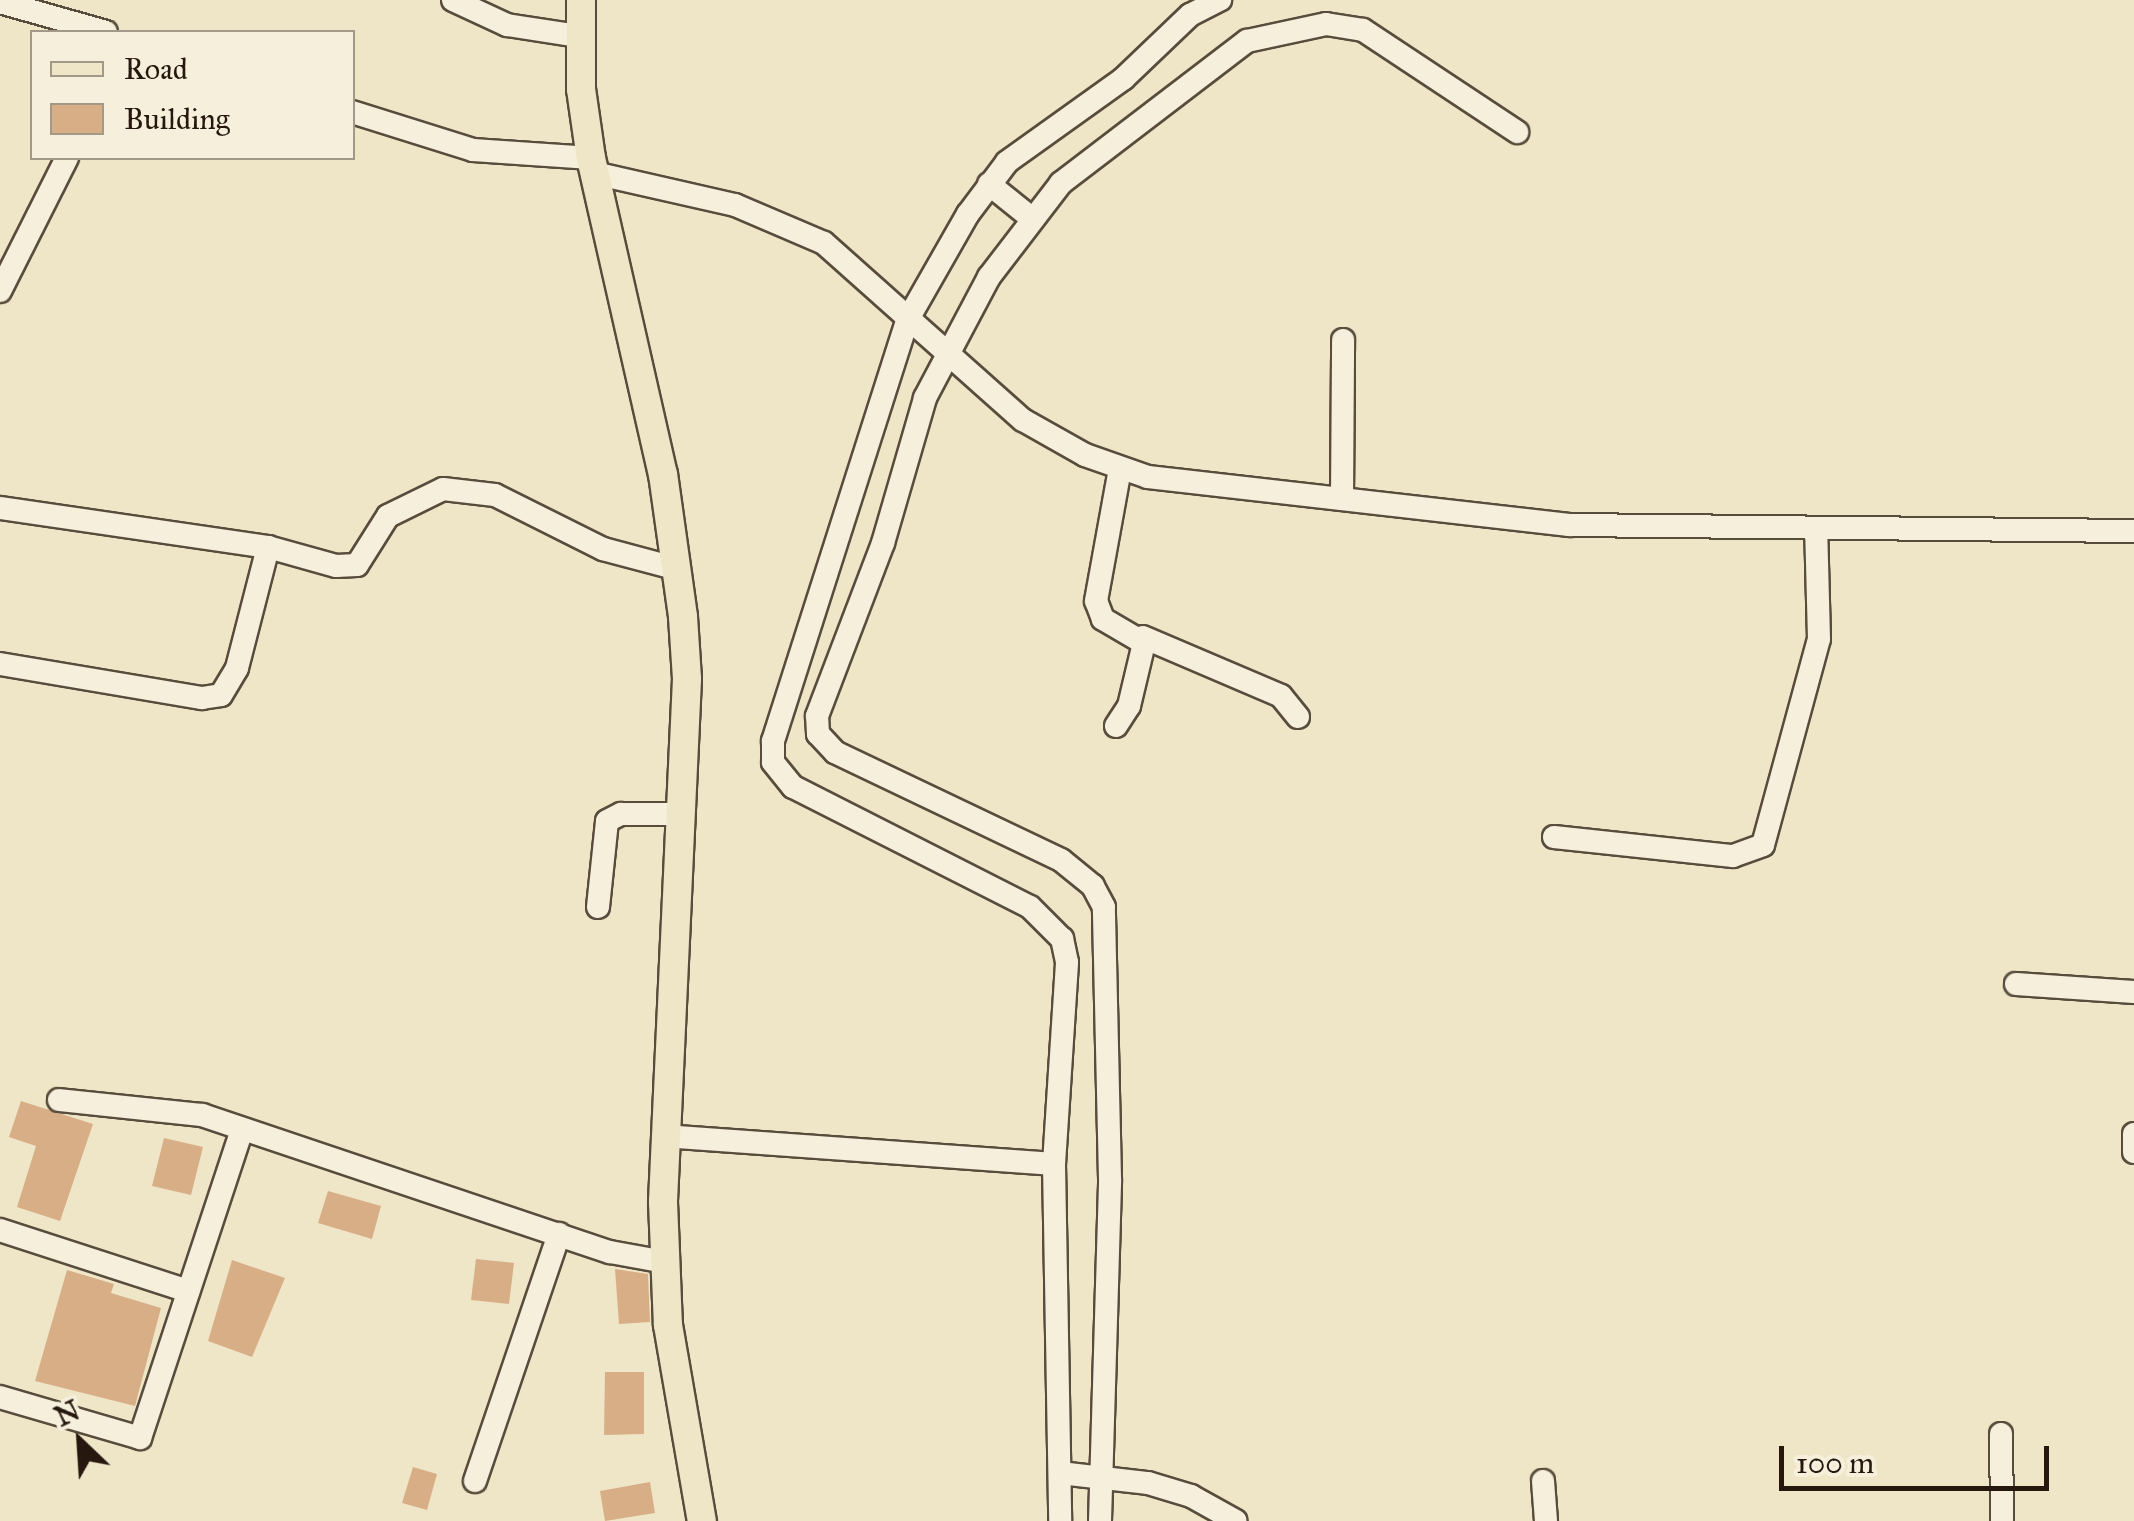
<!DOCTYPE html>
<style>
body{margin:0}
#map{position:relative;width:2134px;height:1521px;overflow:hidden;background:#efe6c7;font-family:"IM FELL Great Primer",serif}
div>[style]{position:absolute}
.building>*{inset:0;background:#d8ae87}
.roads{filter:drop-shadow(2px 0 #584c3c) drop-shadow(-2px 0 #584c3c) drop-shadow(0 2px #584c3c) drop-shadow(0 -2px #584c3c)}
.minor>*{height:22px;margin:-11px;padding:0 11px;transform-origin:11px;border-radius:11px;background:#f5efdb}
.major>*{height:28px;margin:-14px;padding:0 14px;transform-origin:14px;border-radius:14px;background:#efe6c7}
span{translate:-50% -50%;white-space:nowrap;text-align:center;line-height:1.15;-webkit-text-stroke:9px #f5efdb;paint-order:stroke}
.legend{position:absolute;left:30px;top:30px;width:325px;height:130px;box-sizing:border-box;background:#f5efdb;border:2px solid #a29989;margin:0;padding:12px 18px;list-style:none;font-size:30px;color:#26180e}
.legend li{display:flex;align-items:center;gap:20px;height:50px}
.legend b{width:50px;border:2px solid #a29989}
.north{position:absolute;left:30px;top:1391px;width:100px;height:100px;-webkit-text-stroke:8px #f5efdb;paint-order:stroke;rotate:335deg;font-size:28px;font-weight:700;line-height:40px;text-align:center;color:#26180e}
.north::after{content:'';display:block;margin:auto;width:35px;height:45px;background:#26180e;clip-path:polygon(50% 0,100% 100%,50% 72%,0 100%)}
.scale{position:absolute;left:1779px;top:1446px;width:270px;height:45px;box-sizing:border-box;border:5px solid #26180e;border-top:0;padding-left:12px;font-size:30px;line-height:35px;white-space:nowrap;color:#26180e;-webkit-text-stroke:8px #f5efdb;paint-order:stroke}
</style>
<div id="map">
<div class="building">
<div style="clip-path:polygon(21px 1101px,93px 1124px,60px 1221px,17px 1207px,36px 1146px,9px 1137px)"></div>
<div style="clip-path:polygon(164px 1138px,203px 1147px,191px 1195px,152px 1186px)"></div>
<div style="clip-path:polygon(328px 1191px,381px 1206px,372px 1239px,318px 1223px)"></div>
<div style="clip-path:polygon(476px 1259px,514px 1263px,509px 1304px,471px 1300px)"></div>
<div style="clip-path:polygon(232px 1260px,285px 1278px,252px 1357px,208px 1341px)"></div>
<div style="clip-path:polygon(615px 1269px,648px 1274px,650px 1322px,619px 1324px)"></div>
<div style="clip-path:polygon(67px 1270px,114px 1284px,111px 1293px,161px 1308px,135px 1406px,35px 1381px)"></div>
<div style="clip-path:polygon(605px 1372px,644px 1372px,644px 1434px,604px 1435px)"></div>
<div style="clip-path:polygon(413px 1467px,437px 1474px,427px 1510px,402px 1503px)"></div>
<div style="clip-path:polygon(650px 1482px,655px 1513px,605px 1521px,600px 1491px)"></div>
</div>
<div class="roads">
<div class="minor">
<div style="left:453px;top:0;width:60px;rotate:24.8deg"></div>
<div style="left:507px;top:25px;width:73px;rotate:8.7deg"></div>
<div style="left:0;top:2px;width:110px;rotate:15.8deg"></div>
<div style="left:352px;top:112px;width:127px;rotate:17.4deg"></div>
<div style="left:473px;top:150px;width:118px;rotate:3.9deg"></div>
<div style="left:594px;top:173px;width:145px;rotate:12.8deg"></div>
<div style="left:735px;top:205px;width:97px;rotate:23.1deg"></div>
<div style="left:824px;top:243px;width:266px;rotate:41.7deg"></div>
<div style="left:1023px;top:420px;width:71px;rotate:29.4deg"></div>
<div style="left:1085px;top:455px;width:67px;rotate:19.2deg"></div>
<div style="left:1148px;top:477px;width:424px;rotate:6.5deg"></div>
<div style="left:1569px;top:525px;width:565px;rotate:0.61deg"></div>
<div style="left:989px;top:184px;width:53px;rotate:38.8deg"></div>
<div style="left:0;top:291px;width:149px;rotate:-63.3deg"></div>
<div style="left:1342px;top:499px;width:159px;rotate:-89.6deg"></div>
<div style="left:0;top:508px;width:271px;rotate:8.3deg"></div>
<div style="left:1143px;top:637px;width:150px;rotate:23.1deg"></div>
<div style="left:1281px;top:696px;width:27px;rotate:51deg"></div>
<div style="left:0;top:664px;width:205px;rotate:9.6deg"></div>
<div style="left:202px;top:698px;width:19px;rotate:-9deg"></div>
<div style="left:221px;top:695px;width:31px;rotate:-59deg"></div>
<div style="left:237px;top:668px;width:125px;rotate:-75.6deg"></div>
<div style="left:268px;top:547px;width:71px;rotate:15.6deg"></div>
<div style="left:336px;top:566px;width:21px;rotate:-3deg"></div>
<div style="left:357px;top:565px;width:58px;rotate:-57.7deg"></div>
<div style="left:388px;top:516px;width:61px;rotate:-26.1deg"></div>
<div style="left:443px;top:489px;width:52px;rotate:6.6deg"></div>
<div style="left:495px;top:495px;width:121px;rotate:26.6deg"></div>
<div style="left:603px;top:549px;width:78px;rotate:14.9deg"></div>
<div style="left:1116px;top:726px;width:24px;rotate:-57deg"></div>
<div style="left:1129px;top:706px;width:65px;rotate:-76.6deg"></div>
<div style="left:1144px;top:643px;width:48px;rotate:-149.7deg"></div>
<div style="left:1103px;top:619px;width:19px;rotate:-111deg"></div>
<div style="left:1096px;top:601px;width:134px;rotate:-79.7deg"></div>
<div style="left:1554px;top:837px;width:180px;rotate:6.1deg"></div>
<div style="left:1733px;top:856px;width:32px;rotate:-20deg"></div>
<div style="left:1763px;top:845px;width:213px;rotate:-74.8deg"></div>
<div style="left:1819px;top:639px;width:111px;rotate:-91.5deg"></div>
<div style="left:598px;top:907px;width:86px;rotate:-84deg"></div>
<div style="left:607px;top:821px;width:16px;rotate:-27deg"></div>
<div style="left:621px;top:814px;width:61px"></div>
<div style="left:2016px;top:984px;width:118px;rotate:3.9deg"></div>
<div style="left:59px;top:1100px;width:144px;rotate:6deg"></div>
<div style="left:202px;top:1115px;width:430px;rotate:18.6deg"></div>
<div style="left:610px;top:1252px;width:56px;rotate:10.3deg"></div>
<div style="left:2134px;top:1134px;width:18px;rotate:90deg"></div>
<div style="left:664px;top:1136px;width:391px;rotate:4.1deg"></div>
<div style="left:1054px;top:1164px;width:357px;rotate:89deg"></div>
<div style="left:1054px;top:1164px;width:202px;rotate:-86.3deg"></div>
<div style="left:1067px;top:962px;width:24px;rotate:-102deg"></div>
<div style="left:1062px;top:939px;width:45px;rotate:-135deg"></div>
<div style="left:1030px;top:907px;width:266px;rotate:-153.1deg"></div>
<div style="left:793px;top:787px;width:32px;rotate:-129deg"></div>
<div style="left:773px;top:762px;width:21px;rotate:-90deg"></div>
<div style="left:773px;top:741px;width:443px;rotate:-72.3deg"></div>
<div style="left:908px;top:319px;width:121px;rotate:-60.3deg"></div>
<div style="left:968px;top:214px;width:65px;rotate:-53.1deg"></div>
<div style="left:1007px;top:162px;width:143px;rotate:-35.6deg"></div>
<div style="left:1123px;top:79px;width:93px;rotate:-43.7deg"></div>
<div style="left:1190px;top:15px;width:34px;rotate:-27deg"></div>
<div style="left:0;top:1230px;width:198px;rotate:18deg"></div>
<div style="left:0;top:1397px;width:146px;rotate:16.3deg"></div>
<div style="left:140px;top:1438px;width:324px;rotate:-71.7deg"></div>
<div style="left:2001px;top:1434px;width:87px;rotate:89.3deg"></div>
<div style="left:1060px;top:1473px;width:89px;rotate:6.5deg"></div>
<div style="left:1148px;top:1483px;width:45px;rotate:16.8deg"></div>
<div style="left:1191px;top:1496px;width:51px;rotate:29.1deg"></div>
<div style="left:475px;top:1481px;width:261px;rotate:-71.2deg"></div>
<div style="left:1543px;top:1481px;width:40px;rotate:85.7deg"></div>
<div style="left:1100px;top:1521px;width:342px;rotate:-88.3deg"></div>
<div style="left:1110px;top:1179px;width:272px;rotate:-91.3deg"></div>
<div style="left:1104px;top:907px;width:24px;rotate:-118deg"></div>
<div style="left:1093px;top:886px;width:41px;rotate:-140.9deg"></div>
<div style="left:1061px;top:860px;width:250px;rotate:-154.5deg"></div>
<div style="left:835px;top:752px;width:25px;rotate:-133deg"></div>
<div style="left:818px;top:734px;width:18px;rotate:-93deg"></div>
<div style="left:817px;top:716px;width:185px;rotate:-69.1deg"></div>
<div style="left:883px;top:543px;width:151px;rotate:-73.8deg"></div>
<div style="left:925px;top:398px;width:137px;rotate:-62.1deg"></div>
<div style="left:989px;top:277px;width:118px;rotate:-52.5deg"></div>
<div style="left:1061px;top:183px;width:234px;rotate:-37.4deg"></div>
<div style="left:1247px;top:41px;width:81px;rotate:-12.1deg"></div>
<div style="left:1326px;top:24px;width:37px;rotate:9deg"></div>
<div style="left:1363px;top:30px;width:185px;rotate:33.5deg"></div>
</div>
<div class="major">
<div style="left:581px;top:0;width:89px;rotate:90deg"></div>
<div style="left:581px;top:89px;width:70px;rotate:81.8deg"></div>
<div style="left:591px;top:158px;width:324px;rotate:77.2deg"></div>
<div style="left:663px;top:474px;width:144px;rotate:82deg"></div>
<div style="left:683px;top:617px;width:62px;rotate:86.3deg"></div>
<div style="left:687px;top:679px;width:524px;rotate:92.63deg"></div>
<div style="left:663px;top:1202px;width:123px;rotate:87.7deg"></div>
<div style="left:668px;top:1325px;width:199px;rotate:80.2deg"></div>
</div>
</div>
<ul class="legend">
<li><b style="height:12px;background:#efe6c7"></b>Road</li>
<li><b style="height:28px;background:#d8ae87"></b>Building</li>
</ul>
<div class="north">N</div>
<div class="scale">100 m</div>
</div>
